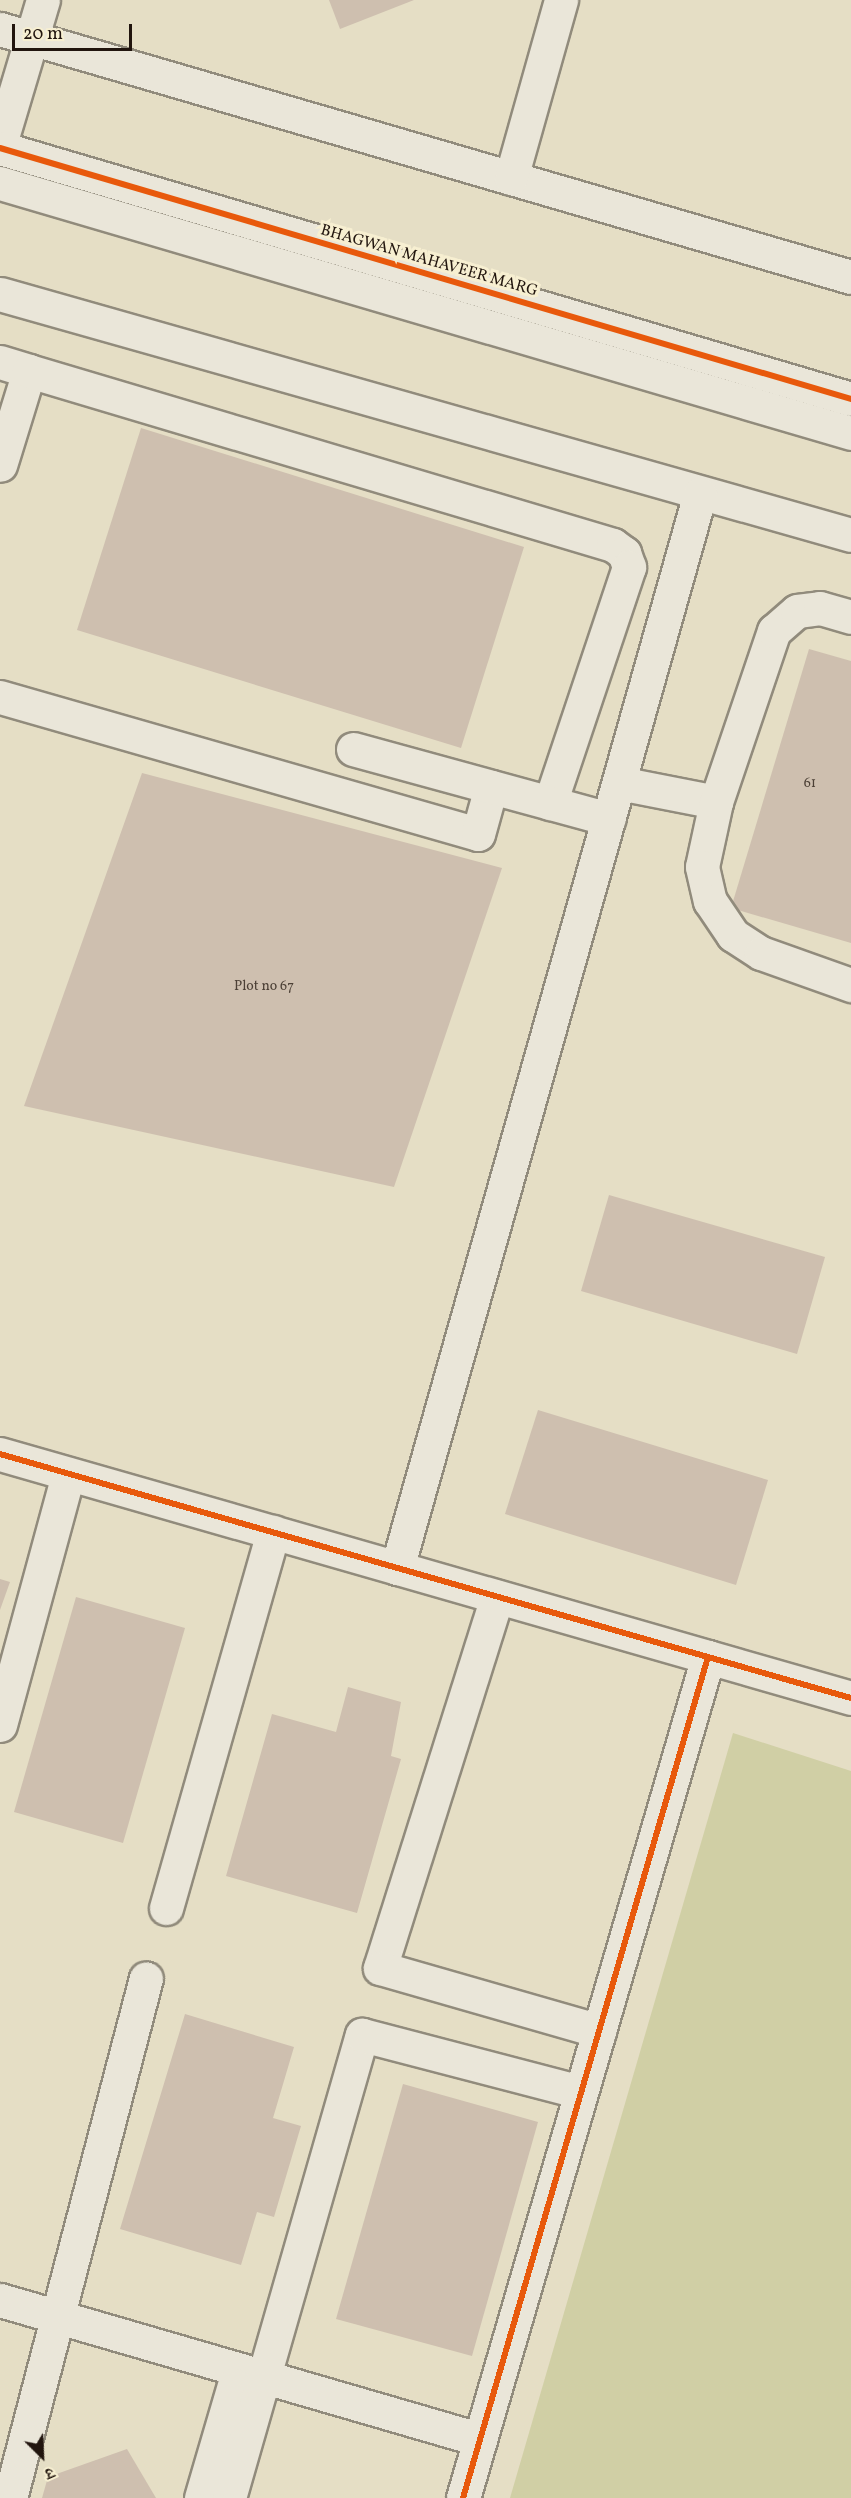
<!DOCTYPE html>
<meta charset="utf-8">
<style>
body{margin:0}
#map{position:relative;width:851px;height:2498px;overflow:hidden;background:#e5dec5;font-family:Vollkorn,"Noto Serif Devanagari",serif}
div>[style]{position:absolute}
.green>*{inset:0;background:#d0cfa5}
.building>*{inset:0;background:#cebfaf}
.roads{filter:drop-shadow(2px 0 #918b7c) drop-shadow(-2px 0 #918b7c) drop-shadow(0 2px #918b7c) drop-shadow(0 -2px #918b7c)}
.minor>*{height:33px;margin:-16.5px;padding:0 16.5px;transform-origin:16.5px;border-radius:16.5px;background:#eae6d9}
.cycleway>*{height:6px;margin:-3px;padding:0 3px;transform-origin:3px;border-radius:3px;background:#e8590c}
span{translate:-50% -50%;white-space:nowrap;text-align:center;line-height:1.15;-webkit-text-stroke:6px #f7efd1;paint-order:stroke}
.number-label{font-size:14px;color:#4c4036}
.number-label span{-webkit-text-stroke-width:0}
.street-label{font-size:16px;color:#21150e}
.north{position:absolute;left:12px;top:2426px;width:60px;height:60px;-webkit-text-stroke:4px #f7efd1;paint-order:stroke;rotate:156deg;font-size:16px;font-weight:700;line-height:24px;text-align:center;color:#21150e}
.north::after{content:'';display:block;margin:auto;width:21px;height:27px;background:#21150e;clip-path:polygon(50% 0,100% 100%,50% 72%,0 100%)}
.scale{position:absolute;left:12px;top:24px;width:120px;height:27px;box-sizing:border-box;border:3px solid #21150e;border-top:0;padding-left:8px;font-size:18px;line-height:21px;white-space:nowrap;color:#21150e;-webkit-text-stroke:4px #f7efd1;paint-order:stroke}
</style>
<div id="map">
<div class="green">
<div style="clip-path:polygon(733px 1733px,851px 1771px,851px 2498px,510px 2498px)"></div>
</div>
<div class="building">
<div style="clip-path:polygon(329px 0,414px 0,340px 29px)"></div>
<div style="clip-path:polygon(141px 428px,524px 547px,461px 748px,77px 630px)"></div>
<div style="clip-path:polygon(809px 649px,851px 661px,851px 943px,731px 908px)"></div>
<div style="clip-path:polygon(142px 773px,502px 868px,394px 1187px,24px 1106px)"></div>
<div style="clip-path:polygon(609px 1195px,825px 1257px,797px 1354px,581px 1291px)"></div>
<div style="clip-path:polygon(538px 1410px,768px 1480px,736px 1585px,505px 1514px)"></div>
<div style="clip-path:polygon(0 1579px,10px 1582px,0 1610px)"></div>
<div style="clip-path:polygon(76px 1597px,185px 1628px,123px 1843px,14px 1812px)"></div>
<div style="clip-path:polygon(348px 1687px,401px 1702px,391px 1756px,401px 1759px,357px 1913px,226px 1876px,272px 1714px,336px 1732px)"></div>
<div style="clip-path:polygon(185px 2014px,294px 2047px,273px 2118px,301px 2126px,274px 2217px,257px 2212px,241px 2265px,120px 2229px)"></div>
<div style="clip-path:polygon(403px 2084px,538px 2122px,472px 2356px,336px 2319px)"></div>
<div style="clip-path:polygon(127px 2449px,156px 2498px,42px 2498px,48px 2477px)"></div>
</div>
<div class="roads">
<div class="minor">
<div style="left:0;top:29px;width:886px;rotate:16.25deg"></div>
<div style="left:0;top:144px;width:150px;rotate:-73.4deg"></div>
<div style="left:0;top:148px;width:887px;rotate:16.43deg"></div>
<div style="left:511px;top:178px;width:185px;rotate:-74.3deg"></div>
<div style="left:0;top:183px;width:887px;rotate:16.37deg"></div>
<div style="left:0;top:294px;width:884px;rotate:15.81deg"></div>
<div style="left:0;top:362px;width:30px;rotate:17deg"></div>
<div style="left:29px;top:371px;width:98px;rotate:107.1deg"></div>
<div style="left:29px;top:371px;width:609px;rotate:16.59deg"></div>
<div style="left:613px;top:545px;width:14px;rotate:36deg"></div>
<div style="left:624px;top:553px;width:15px;rotate:70deg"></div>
<div style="left:629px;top:567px;width:249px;rotate:108.5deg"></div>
<div style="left:0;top:697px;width:497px;rotate:16deg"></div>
<div style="left:478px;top:834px;width:49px;rotate:-74.5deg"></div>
<div style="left:353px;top:749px;width:265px;rotate:15.3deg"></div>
<div style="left:619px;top:783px;width:99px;rotate:11.1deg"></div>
<div style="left:716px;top:802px;width:66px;rotate:102.2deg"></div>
<div style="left:702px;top:867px;width:35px;rotate:77deg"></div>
<div style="left:710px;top:901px;width:41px;rotate:55.9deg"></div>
<div style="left:733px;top:935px;width:33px;rotate:33deg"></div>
<div style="left:761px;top:953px;width:96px;rotate:19.6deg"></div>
<div style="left:716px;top:802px;width:181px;rotate:-71.3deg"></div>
<div style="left:774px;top:631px;width:30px;rotate:-41deg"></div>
<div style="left:797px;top:611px;width:23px;rotate:-7deg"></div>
<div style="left:820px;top:608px;width:32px;rotate:16deg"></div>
<div style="left:0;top:1454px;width:885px;rotate:16deg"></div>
<div style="left:397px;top:1568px;width:1116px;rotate:-74.25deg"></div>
<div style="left:497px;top:1597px;width:389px;rotate:107.5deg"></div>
<div style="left:380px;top:1968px;width:228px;rotate:16deg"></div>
<div style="left:0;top:1725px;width:260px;rotate:-74.8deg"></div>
<div style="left:166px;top:1908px;width:391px;rotate:-74.1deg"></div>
<div style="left:0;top:2300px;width:500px;rotate:16.2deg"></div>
<div style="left:10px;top:2498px;width:537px;rotate:-75.34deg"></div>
<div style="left:201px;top:2498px;width:118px;rotate:-73.7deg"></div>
<div style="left:229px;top:2498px;width:482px;rotate:-74deg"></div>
<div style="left:362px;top:2035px;width:226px;rotate:14.6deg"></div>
<div style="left:463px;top:2498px;width:876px;rotate:-73.76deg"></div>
</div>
</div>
<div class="cycleway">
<div style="left:0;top:148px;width:887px;rotate:16.43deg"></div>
<div style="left:0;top:1454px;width:885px;rotate:16deg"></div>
<div style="left:463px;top:2498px;width:876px;rotate:-73.76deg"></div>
</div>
<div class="number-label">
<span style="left:810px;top:784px">61</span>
<span style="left:264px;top:987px">Plot no 67</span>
</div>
<div class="street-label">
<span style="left:429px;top:261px;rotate:16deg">BHAGWAN MAHAVEER MARG</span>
</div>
<div class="north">उ</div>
<div class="scale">20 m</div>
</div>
